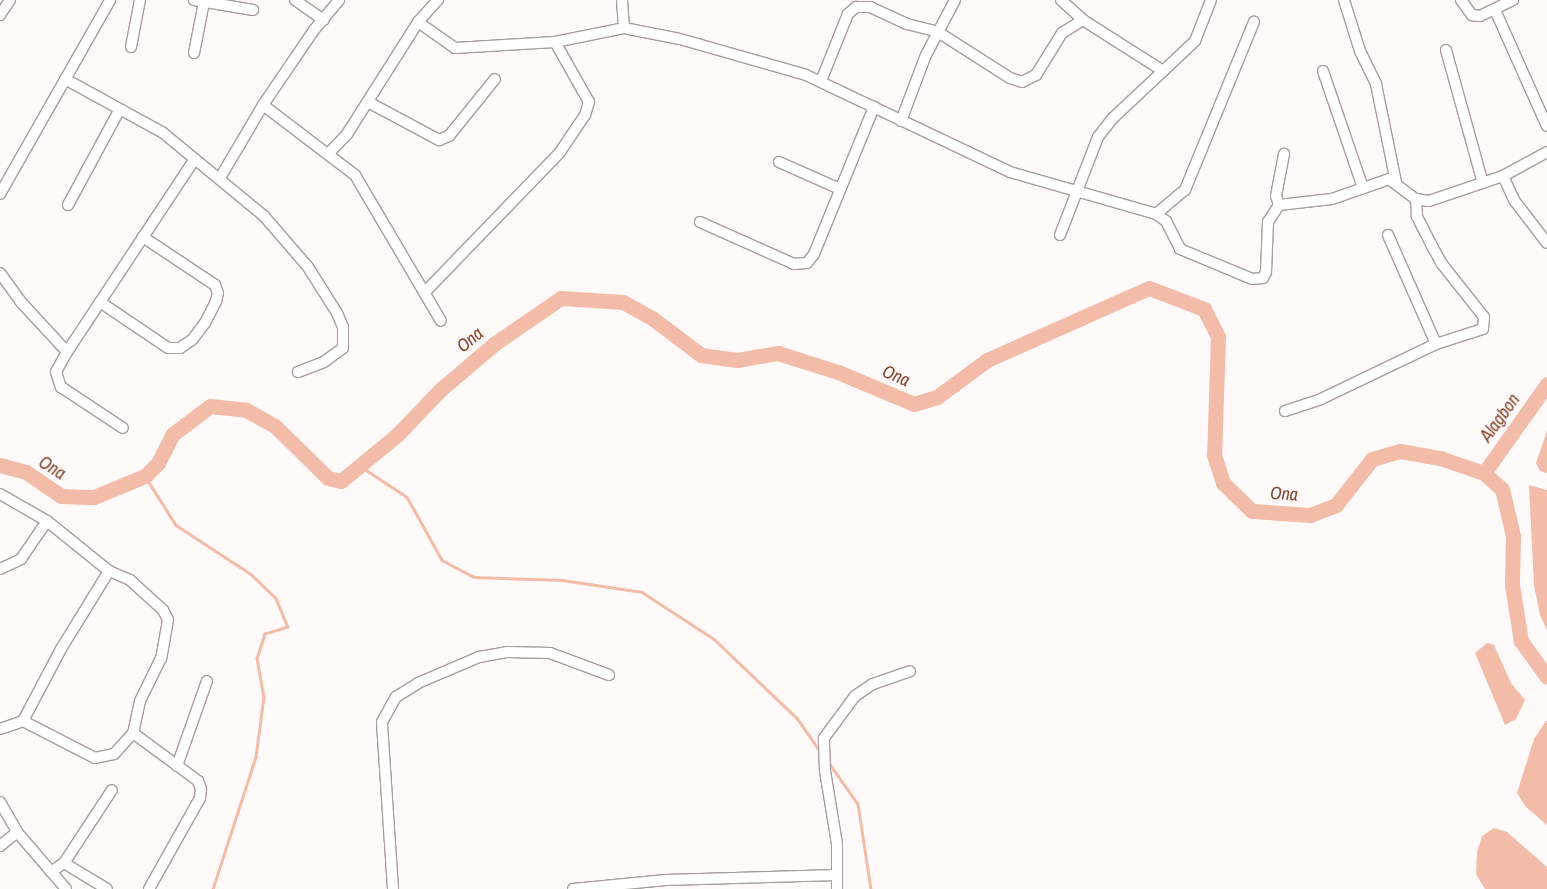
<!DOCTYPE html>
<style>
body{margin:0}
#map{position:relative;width:1547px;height:889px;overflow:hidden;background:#fffaf9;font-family:"Archivo Narrow",sans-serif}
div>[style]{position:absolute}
.water>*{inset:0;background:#f3bca9}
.stream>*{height:2.5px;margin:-1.25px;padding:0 1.25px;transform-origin:1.25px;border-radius:1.25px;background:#f3bca9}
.river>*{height:15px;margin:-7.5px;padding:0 7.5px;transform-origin:7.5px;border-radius:7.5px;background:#f3bca9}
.roads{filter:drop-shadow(1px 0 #a59e9c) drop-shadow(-1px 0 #a59e9c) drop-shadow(0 1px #a59e9c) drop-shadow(0 -1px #a59e9c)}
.minor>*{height:10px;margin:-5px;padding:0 5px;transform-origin:5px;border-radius:5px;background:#fff}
span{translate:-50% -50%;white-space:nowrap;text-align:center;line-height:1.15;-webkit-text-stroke:4px #fffaf9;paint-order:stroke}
.water-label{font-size:18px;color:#854229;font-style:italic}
</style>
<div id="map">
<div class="water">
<div style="clip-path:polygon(1547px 431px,1547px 473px,1540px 471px,1536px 463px)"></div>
<div style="clip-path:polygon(1529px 485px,1547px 490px,1547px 630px,1540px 615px,1534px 585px)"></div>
<div style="clip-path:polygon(1487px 643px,1494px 645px,1511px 683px,1525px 700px,1516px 719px,1505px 725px,1475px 653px)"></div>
<div style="clip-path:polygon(1546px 721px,1547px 721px,1547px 825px,1526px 807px,1517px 793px,1534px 739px)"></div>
<div style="clip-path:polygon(1494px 828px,1507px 832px,1547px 867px,1547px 889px,1485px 889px,1476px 874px,1477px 852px,1482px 836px)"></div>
</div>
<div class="stream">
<div style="left:360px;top:466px;width:56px;rotate:33.4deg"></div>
<div style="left:407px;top:497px;width:72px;rotate:60.9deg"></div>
<div style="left:442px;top:560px;width:36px;rotate:28deg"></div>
<div style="left:474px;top:577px;width:88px;rotate:2deg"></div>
<div style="left:562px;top:580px;width:81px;rotate:8.5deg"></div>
<div style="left:642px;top:592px;width:86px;rotate:33.1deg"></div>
<div style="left:714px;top:639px;width:115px;rotate:43.6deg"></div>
<div style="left:797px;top:718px;width:40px;rotate:55.1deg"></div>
<div style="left:145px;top:476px;width:58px;rotate:57.7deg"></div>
<div style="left:176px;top:525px;width:90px;rotate:33.2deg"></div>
<div style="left:251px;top:574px;width:35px;rotate:44deg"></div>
<div style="left:276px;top:598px;width:31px;rotate:68deg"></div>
<div style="left:288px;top:627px;width:24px;rotate:163deg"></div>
<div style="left:265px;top:634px;width:25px;rotate:108deg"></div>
<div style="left:257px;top:658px;width:40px;rotate:80deg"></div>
<div style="left:264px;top:697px;width:61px;rotate:97.6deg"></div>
<div style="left:256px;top:757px;width:139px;rotate:108deg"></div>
<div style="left:829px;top:763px;width:50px;rotate:54.7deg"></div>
<div style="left:858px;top:804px;width:86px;rotate:81.3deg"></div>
</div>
<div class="river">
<div style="left:0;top:465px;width:27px;rotate:15deg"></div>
<div style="left:26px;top:472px;width:42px;rotate:34.4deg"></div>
<div style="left:61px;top:496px;width:33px;rotate:2deg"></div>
<div style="left:94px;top:497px;width:55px;rotate:-22.4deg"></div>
<div style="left:145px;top:476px;width:18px;rotate:-45deg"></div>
<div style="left:158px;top:463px;width:33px;rotate:-63deg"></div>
<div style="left:173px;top:434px;width:46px;rotate:-37.1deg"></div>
<div style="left:210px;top:406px;width:36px;rotate:6deg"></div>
<div style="left:246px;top:410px;width:33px;rotate:29deg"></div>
<div style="left:275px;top:426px;width:74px;rotate:44.5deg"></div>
<div style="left:328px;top:478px;width:13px;rotate:13deg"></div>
<div style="left:341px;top:481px;width:74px;rotate:-39.5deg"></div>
<div style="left:398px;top:434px;width:61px;rotate:-46.3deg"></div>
<div style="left:440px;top:390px;width:71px;rotate:-40.4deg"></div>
<div style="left:494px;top:344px;width:81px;rotate:-34.5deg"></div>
<div style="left:561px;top:298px;width:62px;rotate:3.7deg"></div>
<div style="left:623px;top:302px;width:33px;rotate:29deg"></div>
<div style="left:652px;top:318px;width:61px;rotate:37.1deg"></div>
<div style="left:701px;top:355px;width:36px;rotate:8deg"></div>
<div style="left:737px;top:360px;width:42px;rotate:-9.7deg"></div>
<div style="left:778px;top:353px;width:63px;rotate:17.6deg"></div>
<div style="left:838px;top:372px;width:82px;rotate:22.8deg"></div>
<div style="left:914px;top:404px;width:24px;rotate:-17deg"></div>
<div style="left:937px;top:397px;width:62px;rotate:-36.5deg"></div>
<div style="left:987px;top:360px;width:177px;rotate:-24deg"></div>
<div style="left:1149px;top:288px;width:59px;rotate:20.9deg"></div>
<div style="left:1204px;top:309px;width:31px;rotate:63deg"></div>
<div style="left:1218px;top:337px;width:118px;rotate:91.9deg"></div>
<div style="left:1214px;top:455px;width:29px;rotate:72deg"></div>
<div style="left:1223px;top:483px;width:40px;rotate:44deg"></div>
<div style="left:1252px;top:511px;width:58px;rotate:3.9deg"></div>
<div style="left:1310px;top:515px;width:28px;rotate:-21deg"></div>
<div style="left:1336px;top:505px;width:58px;rotate:-52deg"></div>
<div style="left:1372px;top:459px;width:29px;rotate:-16deg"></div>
<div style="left:1400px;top:451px;width:41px;rotate:9.9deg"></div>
<div style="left:1440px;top:458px;width:46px;rotate:18.8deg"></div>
<div style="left:1484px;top:473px;width:24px;rotate:42deg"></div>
<div style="left:1502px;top:489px;width:48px;rotate:76.8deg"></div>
<div style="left:1513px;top:536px;width:49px;rotate:91.2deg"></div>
<div style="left:1512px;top:585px;width:57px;rotate:80.9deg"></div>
<div style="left:1521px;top:641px;width:44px;rotate:54.2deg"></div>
<div style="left:1484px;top:473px;width:109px;rotate:-54.7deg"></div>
</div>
<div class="roads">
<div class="minor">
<div style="left:194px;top:0;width:60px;rotate:9.6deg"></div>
<div style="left:295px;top:0;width:35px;rotate:35deg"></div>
<div style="left:622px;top:0;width:28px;rotate:86deg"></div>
<div style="left:1061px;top:0;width:30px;rotate:42deg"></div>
<div style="left:1083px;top:20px;width:95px;rotate:32.5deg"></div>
<div style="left:1344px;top:0;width:53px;rotate:72.6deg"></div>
<div style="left:1360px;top:51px;width:37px;rotate:64deg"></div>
<div style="left:1376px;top:84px;width:100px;rotate:78.5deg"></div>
<div style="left:1461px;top:0;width:19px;rotate:54deg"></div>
<div style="left:1472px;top:15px;width:8px;rotate:7deg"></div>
<div style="left:1480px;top:16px;width:37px;rotate:-26deg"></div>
<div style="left:1495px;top:10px;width:127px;rotate:65.9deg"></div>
<div style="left:0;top:15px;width:18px;rotate:-56deg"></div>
<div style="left:418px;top:22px;width:45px;rotate:35.1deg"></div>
<div style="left:455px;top:48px;width:100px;rotate:-3.4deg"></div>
<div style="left:555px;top:42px;width:70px;rotate:-11.5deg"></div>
<div style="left:624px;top:28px;width:57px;rotate:11.1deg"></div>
<div style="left:680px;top:39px;width:131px;rotate:15.9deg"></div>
<div style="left:806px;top:75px;width:226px;rotate:25.4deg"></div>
<div style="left:1010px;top:172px;width:152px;rotate:16deg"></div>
<div style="left:1156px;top:214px;width:12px;rotate:35deg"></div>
<div style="left:1166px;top:221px;width:31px;rotate:63deg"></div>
<div style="left:1180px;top:249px;width:78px;rotate:22.6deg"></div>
<div style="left:1252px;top:279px;width:11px;rotate:-5deg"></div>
<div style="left:1263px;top:278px;width:7px;rotate:-63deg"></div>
<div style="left:1266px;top:272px;width:50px;rotate:-87.7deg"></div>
<div style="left:1268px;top:222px;width:20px;rotate:-57deg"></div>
<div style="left:1279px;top:205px;width:53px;rotate:-6.5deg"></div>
<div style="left:1332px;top:199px;width:60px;rotate:-19.3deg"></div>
<div style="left:1389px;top:179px;width:34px;rotate:37deg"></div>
<div style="left:1416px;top:199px;width:13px;rotate:9deg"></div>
<div style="left:1429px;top:201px;width:78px;rotate:-18.7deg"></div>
<div style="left:1503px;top:176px;width:50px;rotate:-28.6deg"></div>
<div style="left:131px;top:47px;width:48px;rotate:-79.2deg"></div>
<div style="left:1446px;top:50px;width:138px;rotate:74.5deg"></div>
<div style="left:194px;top:53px;width:52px;rotate:-78.9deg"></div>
<div style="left:1323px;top:71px;width:124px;rotate:71.1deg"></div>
<div style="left:65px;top:79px;width:111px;rotate:28.7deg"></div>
<div style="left:162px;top:132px;width:132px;rotate:39.5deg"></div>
<div style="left:264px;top:216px;width:67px;rotate:49.2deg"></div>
<div style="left:308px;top:267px;width:54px;rotate:57.8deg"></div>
<div style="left:337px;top:313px;width:15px;rotate:67deg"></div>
<div style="left:343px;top:327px;width:21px;rotate:90deg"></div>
<div style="left:343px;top:348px;width:24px;rotate:144deg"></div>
<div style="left:324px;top:362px;width:28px;rotate:159deg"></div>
<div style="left:821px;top:81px;width:72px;rotate:-68.1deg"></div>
<div style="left:848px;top:14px;width:11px;rotate:-41deg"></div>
<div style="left:856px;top:7px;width:14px"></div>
<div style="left:870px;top:7px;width:41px;rotate:24.7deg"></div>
<div style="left:907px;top:24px;width:32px;rotate:14deg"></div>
<div style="left:938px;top:32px;width:85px;rotate:32.6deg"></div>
<div style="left:1010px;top:78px;width:13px;rotate:18deg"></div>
<div style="left:1022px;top:82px;width:16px;rotate:-27deg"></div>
<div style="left:1036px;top:75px;width:49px;rotate:-58.2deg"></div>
<div style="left:1062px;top:33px;width:25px;rotate:-32deg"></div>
<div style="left:368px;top:102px;width:81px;rotate:28.2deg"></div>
<div style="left:439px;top:140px;width:11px;rotate:-22deg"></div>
<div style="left:449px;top:136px;width:73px;rotate:-51.1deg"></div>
<div style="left:263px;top:105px;width:116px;rotate:37.3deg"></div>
<div style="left:355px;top:175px;width:169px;rotate:59.5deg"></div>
<div style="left:901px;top:121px;width:71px;rotate:-69.3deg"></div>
<div style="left:926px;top:55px;width:62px;rotate:-62.2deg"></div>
<div style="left:328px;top:154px;width:28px;rotate:-46deg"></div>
<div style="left:347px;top:134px;width:133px;rotate:-57.6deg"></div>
<div style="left:418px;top:22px;width:30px;rotate:-48deg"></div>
<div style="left:779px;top:162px;width:67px;rotate:23.9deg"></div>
<div style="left:1503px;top:176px;width:26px;rotate:65deg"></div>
<div style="left:1514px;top:200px;width:54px;rotate:52.5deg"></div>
<div style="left:220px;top:178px;width:85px;rotate:-59.5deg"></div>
<div style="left:263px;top:105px;width:91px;rotate:-55.8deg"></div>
<div style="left:314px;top:30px;width:39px;rotate:-50deg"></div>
<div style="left:0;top:194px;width:223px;rotate:-60.4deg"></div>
<div style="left:68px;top:205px;width:109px;rotate:-61.6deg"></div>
<div style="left:1279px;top:205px;width:9px;rotate:-108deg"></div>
<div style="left:1276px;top:196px;width:43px;rotate:-79.2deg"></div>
<div style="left:1156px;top:214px;width:38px;rotate:-40deg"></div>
<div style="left:1185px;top:190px;width:182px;rotate:-67.7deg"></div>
<div style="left:700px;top:222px;width:103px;rotate:24.1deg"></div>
<div style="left:794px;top:264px;width:13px;rotate:-4deg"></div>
<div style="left:807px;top:263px;width:11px;rotate:-52deg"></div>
<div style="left:814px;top:254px;width:159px;rotate:-67.8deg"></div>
<div style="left:1060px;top:235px;width:105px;rotate:-68.8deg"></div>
<div style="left:1098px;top:137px;width:24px;rotate:-52deg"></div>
<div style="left:1113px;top:118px;width:112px;rotate:-43.2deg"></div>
<div style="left:1195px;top:41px;width:44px;rotate:-68.7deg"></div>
<div style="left:1388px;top:235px;width:119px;rotate:66.2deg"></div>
<div style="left:0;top:273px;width:34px;rotate:54deg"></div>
<div style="left:20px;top:301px;width:69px;rotate:47.3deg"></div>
<div style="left:67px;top:352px;width:230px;rotate:-56.5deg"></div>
<div style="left:426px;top:291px;width:193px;rotate:-46deg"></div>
<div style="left:560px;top:152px;width:45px;rotate:-56deg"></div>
<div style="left:585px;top:115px;width:14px;rotate:-73deg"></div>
<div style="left:589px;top:102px;width:69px;rotate:-119.5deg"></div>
<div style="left:100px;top:302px;width:82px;rotate:34.1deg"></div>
<div style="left:168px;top:348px;width:12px"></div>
<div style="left:180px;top:348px;width:14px;rotate:-34deg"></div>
<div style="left:192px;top:340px;width:21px;rotate:-53deg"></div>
<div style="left:205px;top:323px;width:25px;rotate:-63deg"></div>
<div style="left:216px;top:301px;width:8px;rotate:-76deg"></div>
<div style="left:218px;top:293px;width:9px;rotate:-111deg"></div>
<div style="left:215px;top:285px;width:87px;rotate:-146.3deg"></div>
<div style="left:67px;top:352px;width:23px;rotate:119deg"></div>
<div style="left:56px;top:372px;width:16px;rotate:72deg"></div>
<div style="left:61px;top:387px;width:74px;rotate:33.5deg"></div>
<div style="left:1285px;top:411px;width:38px;rotate:-18deg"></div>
<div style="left:1321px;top:399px;width:127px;rotate:-25.6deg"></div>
<div style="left:1436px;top:344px;width:49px;rotate:-17.7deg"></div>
<div style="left:1483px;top:329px;width:12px;rotate:-85deg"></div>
<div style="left:1484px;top:317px;width:68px;rotate:-128.4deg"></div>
<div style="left:1442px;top:264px;width:21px;rotate:-119deg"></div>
<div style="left:1432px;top:246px;width:34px;rotate:-117deg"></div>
<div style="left:1417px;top:216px;width:17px;rotate:-93deg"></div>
<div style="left:0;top:494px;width:54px;rotate:29.9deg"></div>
<div style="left:0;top:569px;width:23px;rotate:-25deg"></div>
<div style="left:21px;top:559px;width:46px;rotate:-55.6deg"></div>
<div style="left:47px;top:521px;width:80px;rotate:38.9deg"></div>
<div style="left:109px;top:571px;width:23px;rotate:23deg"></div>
<div style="left:130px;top:580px;width:45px;rotate:42.3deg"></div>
<div style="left:163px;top:610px;width:11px;rotate:63deg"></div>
<div style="left:168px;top:620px;width:39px;rotate:100deg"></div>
<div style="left:161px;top:658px;width:48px;rotate:116deg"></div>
<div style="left:140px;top:701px;width:33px;rotate:102deg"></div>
<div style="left:133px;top:733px;width:28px;rotate:132deg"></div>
<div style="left:114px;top:754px;width:19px;rotate:168deg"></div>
<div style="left:95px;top:758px;width:81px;rotate:-152.8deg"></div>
<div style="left:0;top:729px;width:24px;rotate:-19deg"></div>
<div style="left:23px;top:721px;width:81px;rotate:-62.2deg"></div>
<div style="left:61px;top:649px;width:92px;rotate:-58.4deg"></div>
<div style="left:133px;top:733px;width:81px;rotate:36.4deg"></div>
<div style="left:198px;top:781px;width:9px;rotate:69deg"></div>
<div style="left:201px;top:789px;width:9px;rotate:96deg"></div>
<div style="left:200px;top:798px;width:104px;rotate:119.3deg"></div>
<div style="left:177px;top:766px;width:90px;rotate:-70.6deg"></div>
<div style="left:0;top:802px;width:34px;rotate:60deg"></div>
<div style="left:17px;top:832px;width:75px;rotate:49.3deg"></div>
<div style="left:0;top:846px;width:22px;rotate:-39deg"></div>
<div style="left:64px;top:863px;width:50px;rotate:31.2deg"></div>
<div style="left:51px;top:872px;width:16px;rotate:-35deg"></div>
<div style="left:64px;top:863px;width:87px;rotate:-56.7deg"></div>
<div style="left:393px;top:889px;width:167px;rotate:-93.8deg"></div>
<div style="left:382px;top:722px;width:29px;rotate:-61deg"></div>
<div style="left:396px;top:697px;width:26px;rotate:-32deg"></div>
<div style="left:418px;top:683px;width:66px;rotate:-23.1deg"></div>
<div style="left:479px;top:657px;width:28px;rotate:-10deg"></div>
<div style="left:507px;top:652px;width:43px;rotate:1.3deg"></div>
<div style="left:550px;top:653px;width:63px;rotate:20.4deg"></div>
<div style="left:573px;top:889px;width:93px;rotate:-5.5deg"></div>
<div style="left:666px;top:880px;width:171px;rotate:-1.7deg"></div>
<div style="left:837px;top:889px;width:45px;rotate:-90deg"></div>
<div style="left:837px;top:844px;width:74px;rotate:-99.3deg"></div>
<div style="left:825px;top:771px;width:33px;rotate:-92deg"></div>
<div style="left:824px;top:738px;width:52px;rotate:-53.6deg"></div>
<div style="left:855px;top:696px;width:22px;rotate:-34deg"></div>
<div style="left:873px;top:684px;width:39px;rotate:-19deg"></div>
</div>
</div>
<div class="water-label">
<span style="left:470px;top:340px;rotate:-40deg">Ona</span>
<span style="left:896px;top:376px;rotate:23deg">Ona</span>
<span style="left:1500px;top:418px;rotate:-54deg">Alagbon</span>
<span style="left:52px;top:468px;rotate:32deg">Ona</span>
<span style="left:1284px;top:494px;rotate:4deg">Ona</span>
</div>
</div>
